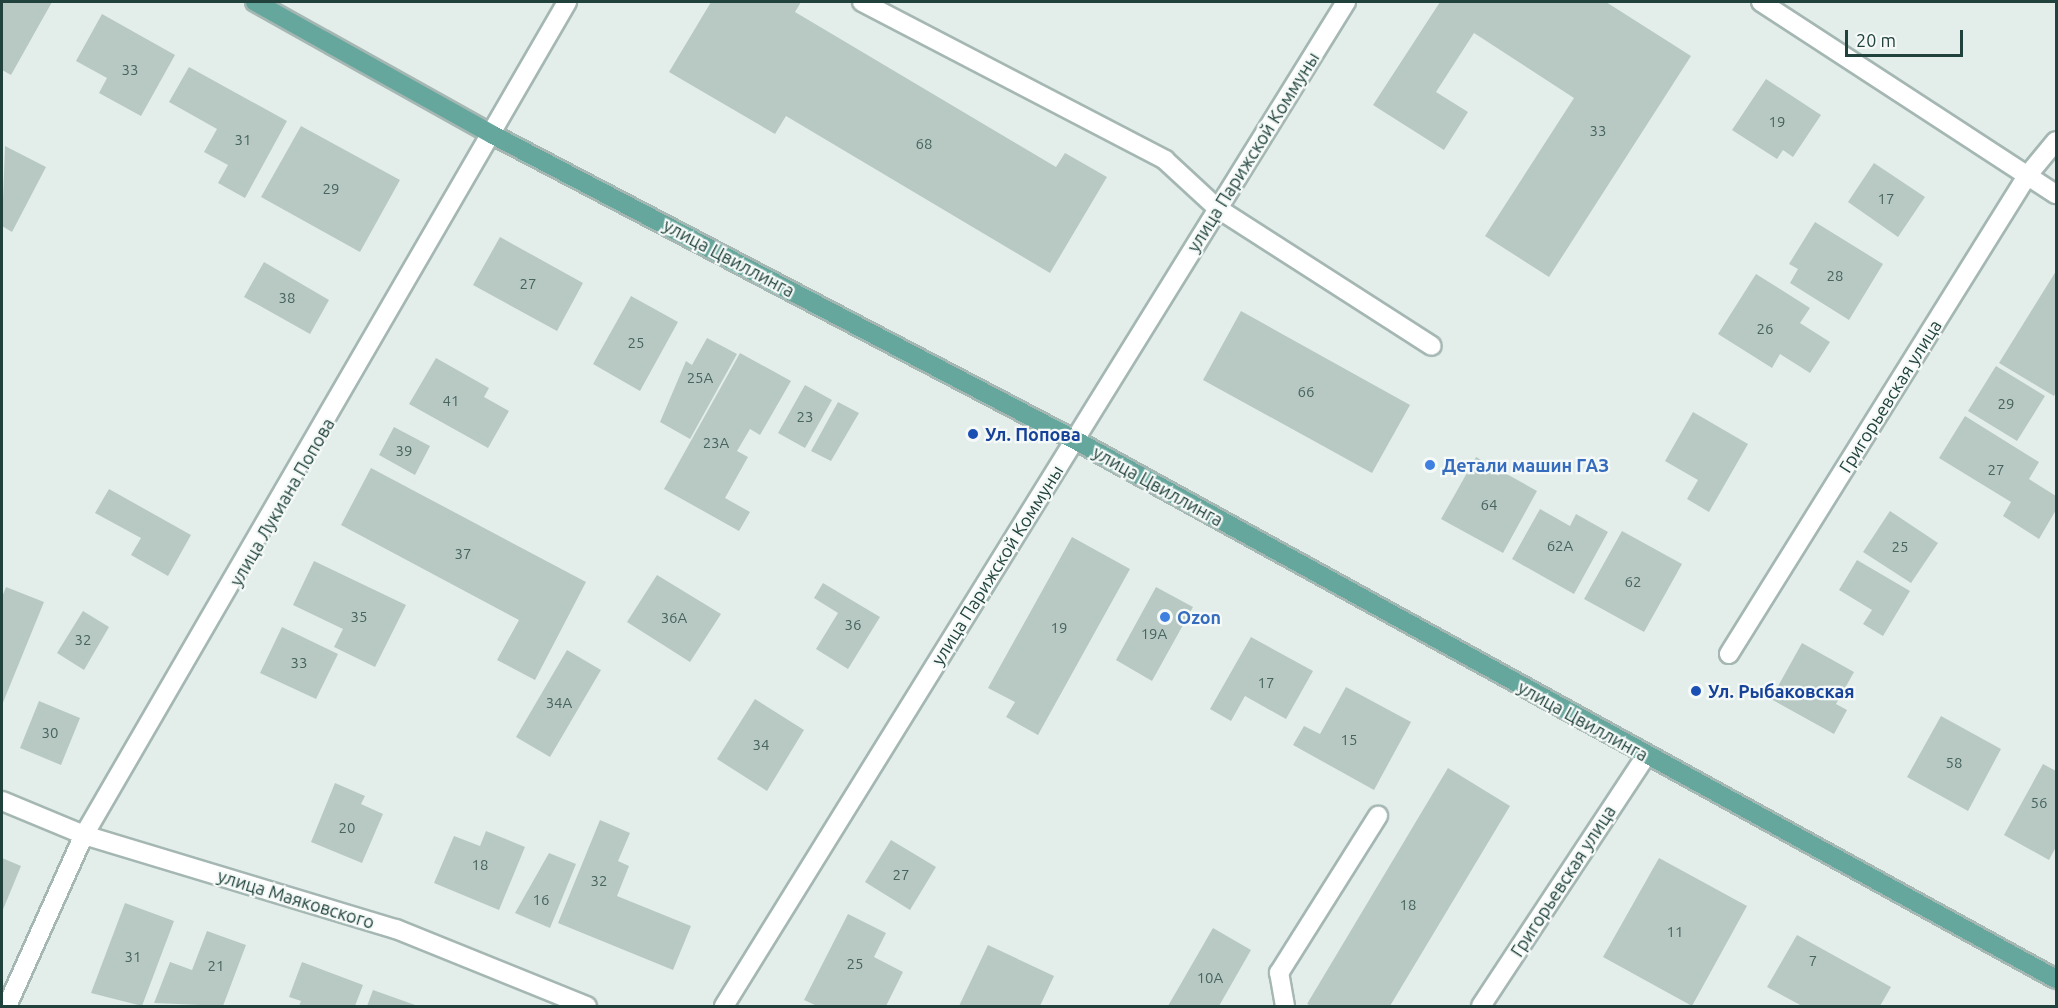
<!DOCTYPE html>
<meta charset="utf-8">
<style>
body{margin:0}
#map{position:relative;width:2058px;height:1008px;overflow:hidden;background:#e3eeeb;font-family:Ubuntu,sans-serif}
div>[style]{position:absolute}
.building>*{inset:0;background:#b8c9c4}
.roads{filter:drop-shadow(2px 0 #a5b7b3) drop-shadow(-2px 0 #a5b7b3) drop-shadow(0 2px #a5b7b3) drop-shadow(0 -2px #a5b7b3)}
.minor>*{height:18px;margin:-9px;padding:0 9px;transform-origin:9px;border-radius:9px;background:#fff}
.major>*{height:18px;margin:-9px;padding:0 9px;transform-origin:9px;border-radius:9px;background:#65a79d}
.dots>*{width:16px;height:16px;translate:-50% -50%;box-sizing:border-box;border:3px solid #f5faf8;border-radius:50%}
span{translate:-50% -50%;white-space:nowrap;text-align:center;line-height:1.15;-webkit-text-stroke:4.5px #f5faf8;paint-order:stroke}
.number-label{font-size:15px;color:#47645e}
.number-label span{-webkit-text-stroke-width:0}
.street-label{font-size:18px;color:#21423c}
.transit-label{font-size:18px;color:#164399;font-weight:700}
.left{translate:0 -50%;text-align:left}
.shop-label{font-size:18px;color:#366cbe;font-weight:700}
.frame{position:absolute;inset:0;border:3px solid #21423c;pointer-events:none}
.scale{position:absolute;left:1845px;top:30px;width:118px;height:27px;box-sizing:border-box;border:3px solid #21423c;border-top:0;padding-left:8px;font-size:18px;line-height:21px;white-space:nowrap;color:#21423c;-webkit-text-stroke:4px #f5faf8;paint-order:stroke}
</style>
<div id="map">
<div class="building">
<div style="clip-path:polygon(2px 2px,52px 2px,11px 75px,2px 70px)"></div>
<div style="clip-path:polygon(711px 2px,801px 2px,795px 12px,1056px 167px,1065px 153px,1107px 177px,1050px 273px,786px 116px,775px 134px,669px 72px)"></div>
<div style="clip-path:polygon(1440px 2px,1606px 2px,1691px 56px,1549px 277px,1485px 236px,1574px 98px,1474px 33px,1436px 92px,1468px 112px,1444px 150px,1373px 105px)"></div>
<div style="clip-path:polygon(102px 14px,175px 55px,141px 116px,99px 93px,107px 78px,76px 61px)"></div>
<div style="clip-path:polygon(189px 67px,287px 121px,245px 198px,218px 183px,228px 165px,204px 152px,217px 129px,169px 102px)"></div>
<div style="clip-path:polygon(1766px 79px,1821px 115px,1793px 157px,1783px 150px,1777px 159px,1732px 130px)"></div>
<div style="clip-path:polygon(301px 126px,400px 180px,360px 252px,261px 197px)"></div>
<div style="clip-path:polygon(5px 146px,46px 167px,12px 232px,2px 226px)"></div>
<div style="clip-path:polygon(1874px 163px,1925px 197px,1898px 237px,1848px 202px)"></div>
<div style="clip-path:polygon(1815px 222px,1883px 264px,1849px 320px,1790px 283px,1798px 269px,1789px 264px)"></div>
<div style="clip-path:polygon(500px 237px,583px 283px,557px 331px,473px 285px)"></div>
<div style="clip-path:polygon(264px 262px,329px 300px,310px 334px,244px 297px)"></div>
<div style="clip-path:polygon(2056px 271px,2056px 392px,2054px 396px,1999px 363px)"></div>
<div style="clip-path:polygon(1756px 274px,1810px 308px,1800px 323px,1830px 342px,1810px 373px,1780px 354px,1772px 368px,1718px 334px)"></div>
<div style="clip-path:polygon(631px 296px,678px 322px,640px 391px,593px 364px)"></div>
<div style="clip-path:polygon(1241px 311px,1410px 405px,1372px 473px,1203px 380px)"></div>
<div style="clip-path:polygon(707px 338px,737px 354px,690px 439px,660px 422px,686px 361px,692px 365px)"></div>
<div style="clip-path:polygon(740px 353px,791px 381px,760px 435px,750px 429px,737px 451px,748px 457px,725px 498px,750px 512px,739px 531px,664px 489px)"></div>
<div style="clip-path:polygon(436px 358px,489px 388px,484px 397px,509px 411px,488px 448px,409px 404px)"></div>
<div style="clip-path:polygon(1996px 366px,2045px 396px,2017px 441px,1968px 411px)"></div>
<div style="clip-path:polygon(805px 385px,832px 400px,805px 448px,778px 433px)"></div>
<div style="clip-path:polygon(838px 402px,859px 413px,831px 461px,811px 451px)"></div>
<div style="clip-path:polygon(1693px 412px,1748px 444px,1709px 512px,1687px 499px,1698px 480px,1665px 461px)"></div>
<div style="clip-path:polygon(1965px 416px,2039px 462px,2029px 479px,2056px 496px,2056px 510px,2039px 539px,2003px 516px,2011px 502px,1939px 458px)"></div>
<div style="clip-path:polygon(394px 427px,430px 446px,415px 475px,379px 455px)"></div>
<div style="clip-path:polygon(1476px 457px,1537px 491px,1503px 553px,1441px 519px)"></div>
<div style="clip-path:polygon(371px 468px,586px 582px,535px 680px,497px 660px,519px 620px,341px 525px)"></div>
<div style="clip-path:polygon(109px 489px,191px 535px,168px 576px,131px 555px,141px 538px,95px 513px)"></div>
<div style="clip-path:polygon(1540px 509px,1570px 526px,1576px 514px,1608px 532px,1574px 594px,1512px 559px)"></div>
<div style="clip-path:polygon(1890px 511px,1938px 543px,1911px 583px,1863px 552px)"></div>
<div style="clip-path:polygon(1622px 531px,1682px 564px,1644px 632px,1584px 599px)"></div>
<div style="clip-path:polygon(1072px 537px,1130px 569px,1038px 735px,1006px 717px,1015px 702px,988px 688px)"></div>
<div style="clip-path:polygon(1857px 560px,1910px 591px,1883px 636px,1863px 624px,1872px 610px,1839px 590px)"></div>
<div style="clip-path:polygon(314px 561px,406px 605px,375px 667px,334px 647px,343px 629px,293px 605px)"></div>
<div style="clip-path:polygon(657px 575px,721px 614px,690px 662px,627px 622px)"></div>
<div style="clip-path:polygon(823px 583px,880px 617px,848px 669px,816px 649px,838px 613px,814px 598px)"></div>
<div style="clip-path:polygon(6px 587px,44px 602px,2px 705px,2px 597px)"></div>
<div style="clip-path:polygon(1156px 587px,1193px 607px,1152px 681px,1116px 660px)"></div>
<div style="clip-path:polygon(83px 611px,109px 627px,84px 670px,57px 653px)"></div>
<div style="clip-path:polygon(282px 627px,338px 654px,316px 699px,260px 673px)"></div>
<div style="clip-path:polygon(1251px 637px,1313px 671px,1286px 719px,1245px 696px,1231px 721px,1210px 709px)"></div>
<div style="clip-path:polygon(1802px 643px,1854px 672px,1836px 704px,1847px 710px,1834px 734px,1771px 699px)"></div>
<div style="clip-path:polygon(567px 650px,601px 670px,550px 757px,516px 737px)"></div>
<div style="clip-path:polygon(1346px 687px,1411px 722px,1374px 790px,1293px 745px,1304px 726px,1320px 734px)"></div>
<div style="clip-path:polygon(755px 699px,804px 730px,767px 791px,717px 759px)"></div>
<div style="clip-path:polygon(39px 701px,80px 718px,61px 765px,20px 748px)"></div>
<div style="clip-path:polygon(1941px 716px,2001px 749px,1968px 811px,1907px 777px)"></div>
<div style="clip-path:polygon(2043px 764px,2056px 771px,2056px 847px,2049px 860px,2004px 835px)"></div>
<div style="clip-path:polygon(1448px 768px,1510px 806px,1390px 1006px,1311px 1006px,1307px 1004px)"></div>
<div style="clip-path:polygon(335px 783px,365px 796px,361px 804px,383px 814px,362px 863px,311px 842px)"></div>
<div style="clip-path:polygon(600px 820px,630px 833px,618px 861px,629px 866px,617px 896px,691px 926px,673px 970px,558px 923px)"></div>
<div style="clip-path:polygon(486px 831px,525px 847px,499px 910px,434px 883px,454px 836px,480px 846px)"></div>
<div style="clip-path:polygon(891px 840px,936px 867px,910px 910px,865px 882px)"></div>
<div style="clip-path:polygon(549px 853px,576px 864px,550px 928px,515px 913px)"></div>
<div style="clip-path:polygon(2px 858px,21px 866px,2px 912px)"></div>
<div style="clip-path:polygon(1659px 858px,1747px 906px,1692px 1006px,1603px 957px)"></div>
<div style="clip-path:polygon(125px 903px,174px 921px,142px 1006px,91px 993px)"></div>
<div style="clip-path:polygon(848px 914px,886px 933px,874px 957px,903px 972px,886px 1006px,817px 1006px,804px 1000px)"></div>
<div style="clip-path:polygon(1213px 928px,1251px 950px,1219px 1006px,1168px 1006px)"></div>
<div style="clip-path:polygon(207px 931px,246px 945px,223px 1006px,154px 1003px,170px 962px,192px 970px)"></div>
<div style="clip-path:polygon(1797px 935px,1891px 987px,1880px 1006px,1802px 1006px,1767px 987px)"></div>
<div style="clip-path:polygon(988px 945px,1054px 976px,1040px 1006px,959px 1006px)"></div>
<div style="clip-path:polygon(302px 962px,363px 985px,355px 1006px,299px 1006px,301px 1001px,289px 997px)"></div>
<div style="clip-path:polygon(373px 990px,418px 1006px,367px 1006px)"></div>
</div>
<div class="roads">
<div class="minor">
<div style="left:862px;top:2px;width:342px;rotate:27.5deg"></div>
<div style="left:1165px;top:160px;width:71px;rotate:42.7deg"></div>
<div style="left:1217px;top:208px;width:255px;rotate:32.7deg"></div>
<div style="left:1761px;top:2px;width:352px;rotate:33.1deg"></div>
<div style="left:1729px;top:654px;width:563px;rotate:-58.06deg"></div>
<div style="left:2027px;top:176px;width:45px;rotate:-50.4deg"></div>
<div style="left:2px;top:801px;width:89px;rotate:22.5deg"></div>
<div style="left:84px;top:835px;width:326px;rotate:16.8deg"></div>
<div style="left:396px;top:929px;width:206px;rotate:22deg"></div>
<div style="left:7px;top:1006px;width:188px;rotate:-65.8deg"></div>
<div style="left:84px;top:835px;width:963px;rotate:-59.89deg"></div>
<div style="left:724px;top:1006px;width:1181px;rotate:-58.22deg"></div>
<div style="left:1285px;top:1006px;width:34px;rotate:-100deg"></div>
<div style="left:1279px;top:973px;width:186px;rotate:-57.8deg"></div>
<div style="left:1481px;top:1006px;width:300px;rotate:-56.6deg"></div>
</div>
<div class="major">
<div style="left:255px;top:2px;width:273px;rotate:29.2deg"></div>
<div style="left:493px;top:135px;width:657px;rotate:27.66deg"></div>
<div style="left:1075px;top:440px;width:1119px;rotate:28.79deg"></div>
</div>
</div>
<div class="dots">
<div style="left:973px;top:434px;background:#1a4fb4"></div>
<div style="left:1430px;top:465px;background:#3f7fe0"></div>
<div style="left:1165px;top:617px;background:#3f7fe0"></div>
<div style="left:1696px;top:691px;background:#1a4fb4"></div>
</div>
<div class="number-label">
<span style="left:130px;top:70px">33</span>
<span style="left:1777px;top:122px">19</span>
<span style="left:1598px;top:131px">33</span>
<span style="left:243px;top:140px">31</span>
<span style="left:924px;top:144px">68</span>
<span style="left:331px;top:189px">29</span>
<span style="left:1886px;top:199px">17</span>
<span style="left:1835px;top:276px">28</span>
<span style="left:528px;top:284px">27</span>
<span style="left:287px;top:298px">38</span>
<span style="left:1765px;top:329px">26</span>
<span style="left:636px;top:343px">25</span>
<span style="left:700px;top:378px">25А</span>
<span style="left:1306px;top:392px">66</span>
<span style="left:451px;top:401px">41</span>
<span style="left:2006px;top:404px">29</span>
<span style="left:805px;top:417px">23</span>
<span style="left:716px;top:443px">23А</span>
<span style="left:404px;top:451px">39</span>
<span style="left:1996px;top:470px">27</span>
<span style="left:1489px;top:505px">64</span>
<span style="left:1560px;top:546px">62А</span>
<span style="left:1900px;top:547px">25</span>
<span style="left:463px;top:554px">37</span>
<span style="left:1633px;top:582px">62</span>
<span style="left:359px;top:617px">35</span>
<span style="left:674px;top:618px">36А</span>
<span style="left:853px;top:625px">36</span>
<span style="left:1059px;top:628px">19</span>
<span style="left:1154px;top:634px">19А</span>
<span style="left:83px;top:640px">32</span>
<span style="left:299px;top:663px">33</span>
<span style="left:1266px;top:683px">17</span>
<span style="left:559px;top:703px">34А</span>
<span style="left:50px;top:733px">30</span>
<span style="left:1349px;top:740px">15</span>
<span style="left:761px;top:745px">34</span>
<span style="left:1954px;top:763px">58</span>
<span style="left:2039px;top:803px">56</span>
<span style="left:347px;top:828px">20</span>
<span style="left:480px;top:865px">18</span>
<span style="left:901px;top:875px">27</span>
<span style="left:599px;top:881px">32</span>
<span style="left:541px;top:900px">16</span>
<span style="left:1408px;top:905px">18</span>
<span style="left:1675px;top:932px">11</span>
<span style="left:133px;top:957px">31</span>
<span style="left:1813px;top:961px">7</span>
<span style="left:855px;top:964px">25</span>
<span style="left:216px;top:966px">21</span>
<span style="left:1210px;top:978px">10А</span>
</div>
<div class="street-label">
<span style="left:1253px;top:152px;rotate:-58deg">улица Парижской Коммуны</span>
<span style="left:729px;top:258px;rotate:28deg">улица Цвиллинга</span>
<span style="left:1890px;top:396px;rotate:-58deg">Григорьевская улица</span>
<span style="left:1158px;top:486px;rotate:29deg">улица Цвиллинга</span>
<span style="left:282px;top:502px;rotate:-60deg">улица Лукиана Попова</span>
<span style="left:997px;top:565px;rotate:-58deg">улица Парижской Коммуны</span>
<span style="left:1583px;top:721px;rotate:29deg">улица Цвиллинга</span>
<span style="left:1563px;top:881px;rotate:-57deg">Григорьевская улица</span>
<span style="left:296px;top:899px;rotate:17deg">улица Маяковского</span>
</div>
<div class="transit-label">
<span class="left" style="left:985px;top:434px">Ул. Попова</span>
<span class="left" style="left:1708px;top:691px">Ул. Рыбаковская</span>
</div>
<div class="shop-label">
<span class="left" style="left:1442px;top:465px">Детали машин ГАЗ</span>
<span class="left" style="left:1177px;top:617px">Ozon</span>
</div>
<div class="frame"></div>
<div class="scale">20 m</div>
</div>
